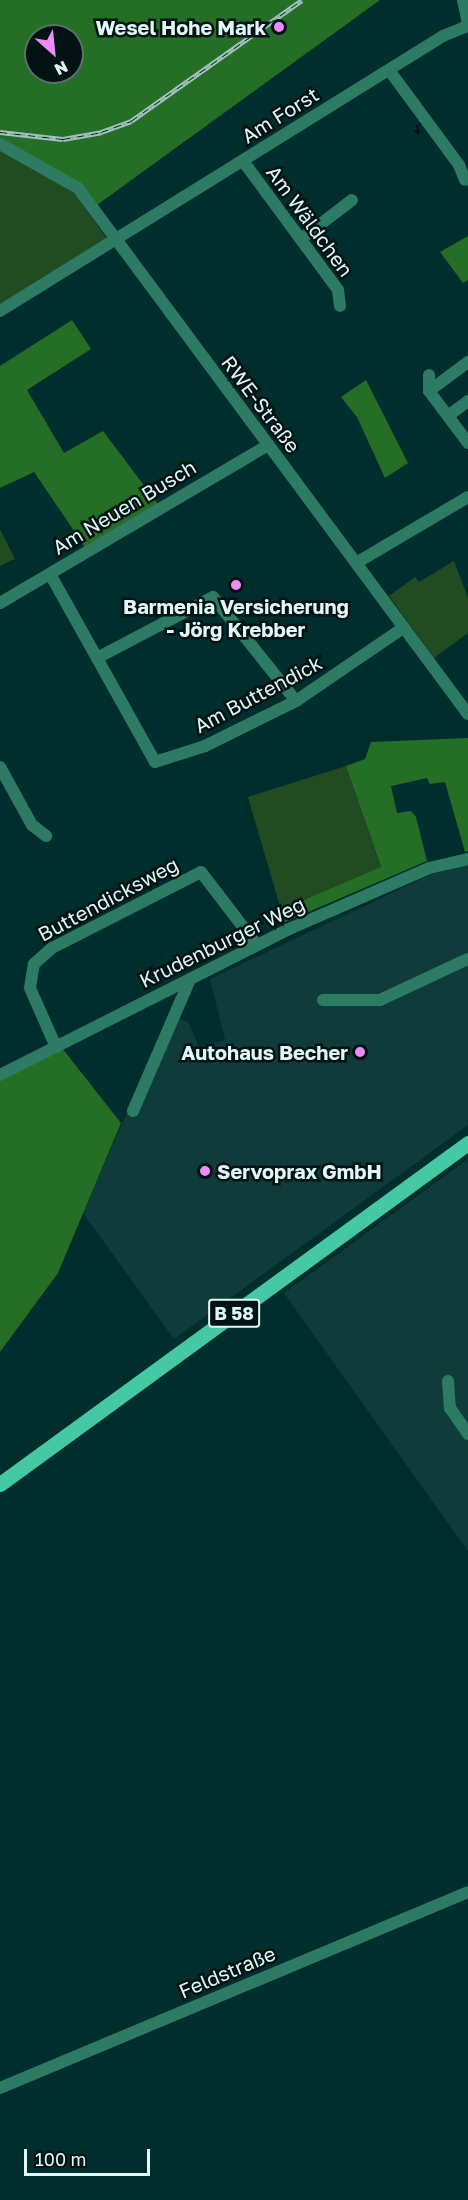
<!DOCTYPE html>
<meta charset="utf-8">
<style>
body{margin:0}
#map{position:relative;width:468px;height:2200px;overflow:hidden;background:#002e2e;font-family:"Golos Text",sans-serif}
div>[style]{position:absolute}
.built>*{inset:0;background:#0f3b3b}
.green>*{inset:0;background:#214c21}
.forest>*{inset:0;background:#246e26}
.stream>*{height:2px;margin:-1px;padding:0 1px;transform-origin:1px;border-radius:1px;background:#001023}
.minor>*{height:12px;margin:-6px;padding:0 6px;transform-origin:6px;border-radius:6px;background:#2e7b63}
.major>*{height:15px;margin:-7.5px;padding:0 7.5px;transform-origin:7.5px;border-radius:7.5px;background:#45c9a2}
.rail>*{height:4.5px;margin-top:-2.25px;transform-origin:0;background:repeating-linear-gradient(90deg,#031313 0 7px,#a3c1c0 0 14px);box-sizing:border-box;border-block:2px solid #a3c1c0}
.dots>*{width:16px;height:16px;translate:-50% -50%;box-sizing:border-box;border:3px solid #031313;border-radius:50%}
span{translate:-50% -50%;white-space:nowrap;text-align:center;line-height:1.15;-webkit-text-stroke:5px #031313;paint-order:stroke}
.shield-label span{padding:2px 4px;background:#031313;border:2px solid;border-radius:4px;-webkit-text-stroke-width:0}
.shield-label{font-size:18px;color:#e1f8f7;font-weight:700}
.poi-label{font-size:20px;color:#e1f8f7;font-weight:700}
.right{translate:-100% -50%;text-align:right}
.left{translate:0 -50%;text-align:left}
.street-label{font-size:20px;color:#e1f8f7}
.north{position:absolute;left:24px;top:24px;width:60px;height:60px;box-sizing:border-box;background:#031313;border:2px solid #5c6f6e;border-radius:50%;rotate:153deg;font-size:16px;font-weight:700;line-height:24px;text-align:center;color:#e1f8f7}
.north::after{content:'';display:block;margin:auto;width:21px;height:27px;background:#ed8cf9;clip-path:polygon(50% 0,100% 100%,50% 72%,0 100%)}
.scale{position:absolute;left:24px;top:2149px;width:126px;height:27px;box-sizing:border-box;border:3px solid #e1f8f7;border-top:0;padding-left:8px;font-size:18px;line-height:21px;white-space:nowrap;color:#e1f8f7;-webkit-text-stroke:4px #031313;paint-order:stroke}
</style>
<div id="map">
<div class="built">
<div style="clip-path:polygon(468px 864px,468px 1125px,174px 1339px,83px 1213px,169px 1016px,188px 1022px,199px 1047px,225px 1040px,210px 979px,432px 874px)"></div>
<div style="clip-path:polygon(468px 1159px,468px 1551px,284px 1293px)"></div>
</div>
<div class="green">
<div style="clip-path:polygon(0 148px,72px 189px,107px 239px,0 306px)"></div>
<div style="clip-path:polygon(0 529px,15px 559px,0 566px)"></div>
<div style="clip-path:polygon(454px 561px,468px 598px,468px 633px,434px 658px,389px 596px,415px 577px,419px 582px)"></div>
<div style="clip-path:polygon(346px 766px,381px 868px,281px 910px,248px 797px)"></div>
</div>
<div class="forest">
<div style="clip-path:polygon(evenodd,0 0,380px 0,97px 205px,0 139px,0 0,36px 36px,72px 36px,72px 72px,36px 72px,36px 36px)"></div>
<div style="clip-path:polygon(468px 236px,468px 280px,463px 283px,440px 252px)"></div>
<div style="clip-path:polygon(72px 320px,91px 349px,27px 390px,64px 453px,103px 431px,158px 504px,85px 547px,34px 472px,0 488px,0 366px)"></div>
<div style="clip-path:polygon(366px 380px,408px 463px,385px 478px,357px 417px,341px 397px)"></div>
<div style="clip-path:polygon(468px 738px,468px 851px,465px 852px,445px 782px,430px 784px,427px 778px,391px 786px,397px 813px,411px 811px,416px 817px,427px 861px,285px 922px,281px 910px,381px 867px,346px 766px,365px 759px,371px 742px)"></div>
<div style="clip-path:polygon(62px 1048px,121px 1123px,58px 1273px,0 1352px,0 1079px)"></div>
</div>
<div class="stream">
<div style="left:415px;top:131px;width:4px;rotate:27deg"></div>
<div style="left:419px;top:133px;width:7px;rotate:-106deg"></div>
<div style="left:417px;top:126px;width:6px;rotate:-31deg"></div>
</div>
<div class="minor">
<div style="left:463px;top:0;width:24px;rotate:78deg"></div>
<div style="left:389px;top:70px;width:118px;rotate:53.6deg"></div>
<div style="left:459px;top:165px;width:16px;rotate:68deg"></div>
<div style="left:0;top:144px;width:90px;rotate:29.4deg"></div>
<div style="left:78px;top:188px;width:655px;rotate:53.45deg"></div>
<div style="left:243px;top:161px;width:160px;rotate:53.6deg"></div>
<div style="left:338px;top:290px;width:16px;rotate:83deg"></div>
<div style="left:301px;top:239px;width:64px;rotate:-37.4deg"></div>
<div style="left:0;top:311px;width:521px;rotate:-31.83deg"></div>
<div style="left:443px;top:36px;width:27px;rotate:-22deg"></div>
<div style="left:429px;top:375px;width:16px;rotate:90deg"></div>
<div style="left:429px;top:391px;width:65px;rotate:53.1deg"></div>
<div style="left:429px;top:391px;width:49px;rotate:-36.6deg"></div>
<div style="left:448px;top:416px;width:25px;rotate:-37deg"></div>
<div style="left:356px;top:563px;width:130px;rotate:-30.5deg"></div>
<div style="left:50px;top:574px;width:215px;rotate:60.8deg"></div>
<div style="left:155px;top:762px;width:52px;rotate:-17.7deg"></div>
<div style="left:205px;top:746px;width:102px;rotate:-26.3deg"></div>
<div style="left:296px;top:701px;width:130px;rotate:-34.3deg"></div>
<div style="left:0;top:603px;width:311px;rotate:-30.5deg"></div>
<div style="left:97px;top:658px;width:131px;rotate:-27.7deg"></div>
<div style="left:213px;top:597px;width:133px;rotate:51.4deg"></div>
<div style="left:0;top:767px;width:66px;rotate:61.1deg"></div>
<div style="left:32px;top:825px;width:18px;rotate:38deg"></div>
<div style="left:323px;top:1000px;width:57px"></div>
<div style="left:380px;top:1000px;width:97px;rotate:-25deg"></div>
<div style="left:56px;top:1047px;width:64px;rotate:-113.8deg"></div>
<div style="left:30px;top:988px;width:24px;rotate:-81deg"></div>
<div style="left:34px;top:964px;width:24px;rotate:-42deg"></div>
<div style="left:52px;top:948px;width:167px;rotate:-27deg"></div>
<div style="left:201px;top:872px;width:92px;rotate:52.5deg"></div>
<div style="left:0;top:1075px;width:324px;rotate:-26.8deg"></div>
<div style="left:289px;top:929px;width:153px;rotate:-23.5deg"></div>
<div style="left:429px;top:868px;width:40px;rotate:-13deg"></div>
<div style="left:133px;top:1111px;width:144px;rotate:-66.6deg"></div>
<div style="left:448px;top:1381px;width:27px;rotate:86deg"></div>
<div style="left:450px;top:1408px;width:32px;rotate:55deg"></div>
<div style="left:0;top:2088px;width:507px;rotate:-22.72deg"></div>
</div>
<div class="major">
<div style="left:0;top:1484px;width:579px;rotate:-36.08deg"></div>
</div>
<div class="rail">
<div style="left:0;top:132px;width:63px;rotate:6.3deg"></div>
<div style="left:63px;top:139px;width:39px;rotate:-10deg"></div>
<div style="left:101px;top:132px;width:32px;rotate:-20deg"></div>
<div style="left:131px;top:121px;width:209px;rotate:-35.3deg"></div>
</div>
<div class="dots">
<div style="left:279px;top:27px;background:#ed8cf9"></div>
<div style="left:236px;top:585px;background:#ed8cf9"></div>
<div style="left:360px;top:1052px;background:#ed8cf9"></div>
<div style="left:205px;top:1171px;background:#ed8cf9"></div>
</div>
<div class="shield-label">
<span style="left:234px;top:1313px">B 58</span>
</div>
<div class="poi-label">
<span class="right" style="left:266px;top:27px">Wesel Hohe Mark</span>
<span style="left:236px;top:618px">Barmenia Versicherung<br>- Jörg Krebber</span>
<span class="right" style="left:348px;top:1052px">Autohaus Becher</span>
<span class="left" style="left:217px;top:1171px">Servoprax GmbH</span>
</div>
<div class="street-label">
<span style="left:280px;top:115px;rotate:-32deg">Am Forst</span>
<span style="left:310px;top:221px;rotate:54deg">Am Wäldchen</span>
<span style="left:261px;top:404px;rotate:53deg">RWE-Straße</span>
<span style="left:124px;top:507px;rotate:-31deg">Am Neuen Busch</span>
<span style="left:258px;top:694px;rotate:-28deg">Am Buttendick</span>
<span style="left:108px;top:899px;rotate:-28deg">Buttendicksweg</span>
<span style="left:222px;top:942px;rotate:-26deg">Krudenburger Weg</span>
<span style="left:227px;top:1972px;rotate:-23deg">Feldstraße</span>
</div>
<div class="north">N</div>
<div class="scale">100 m</div>
</div>
